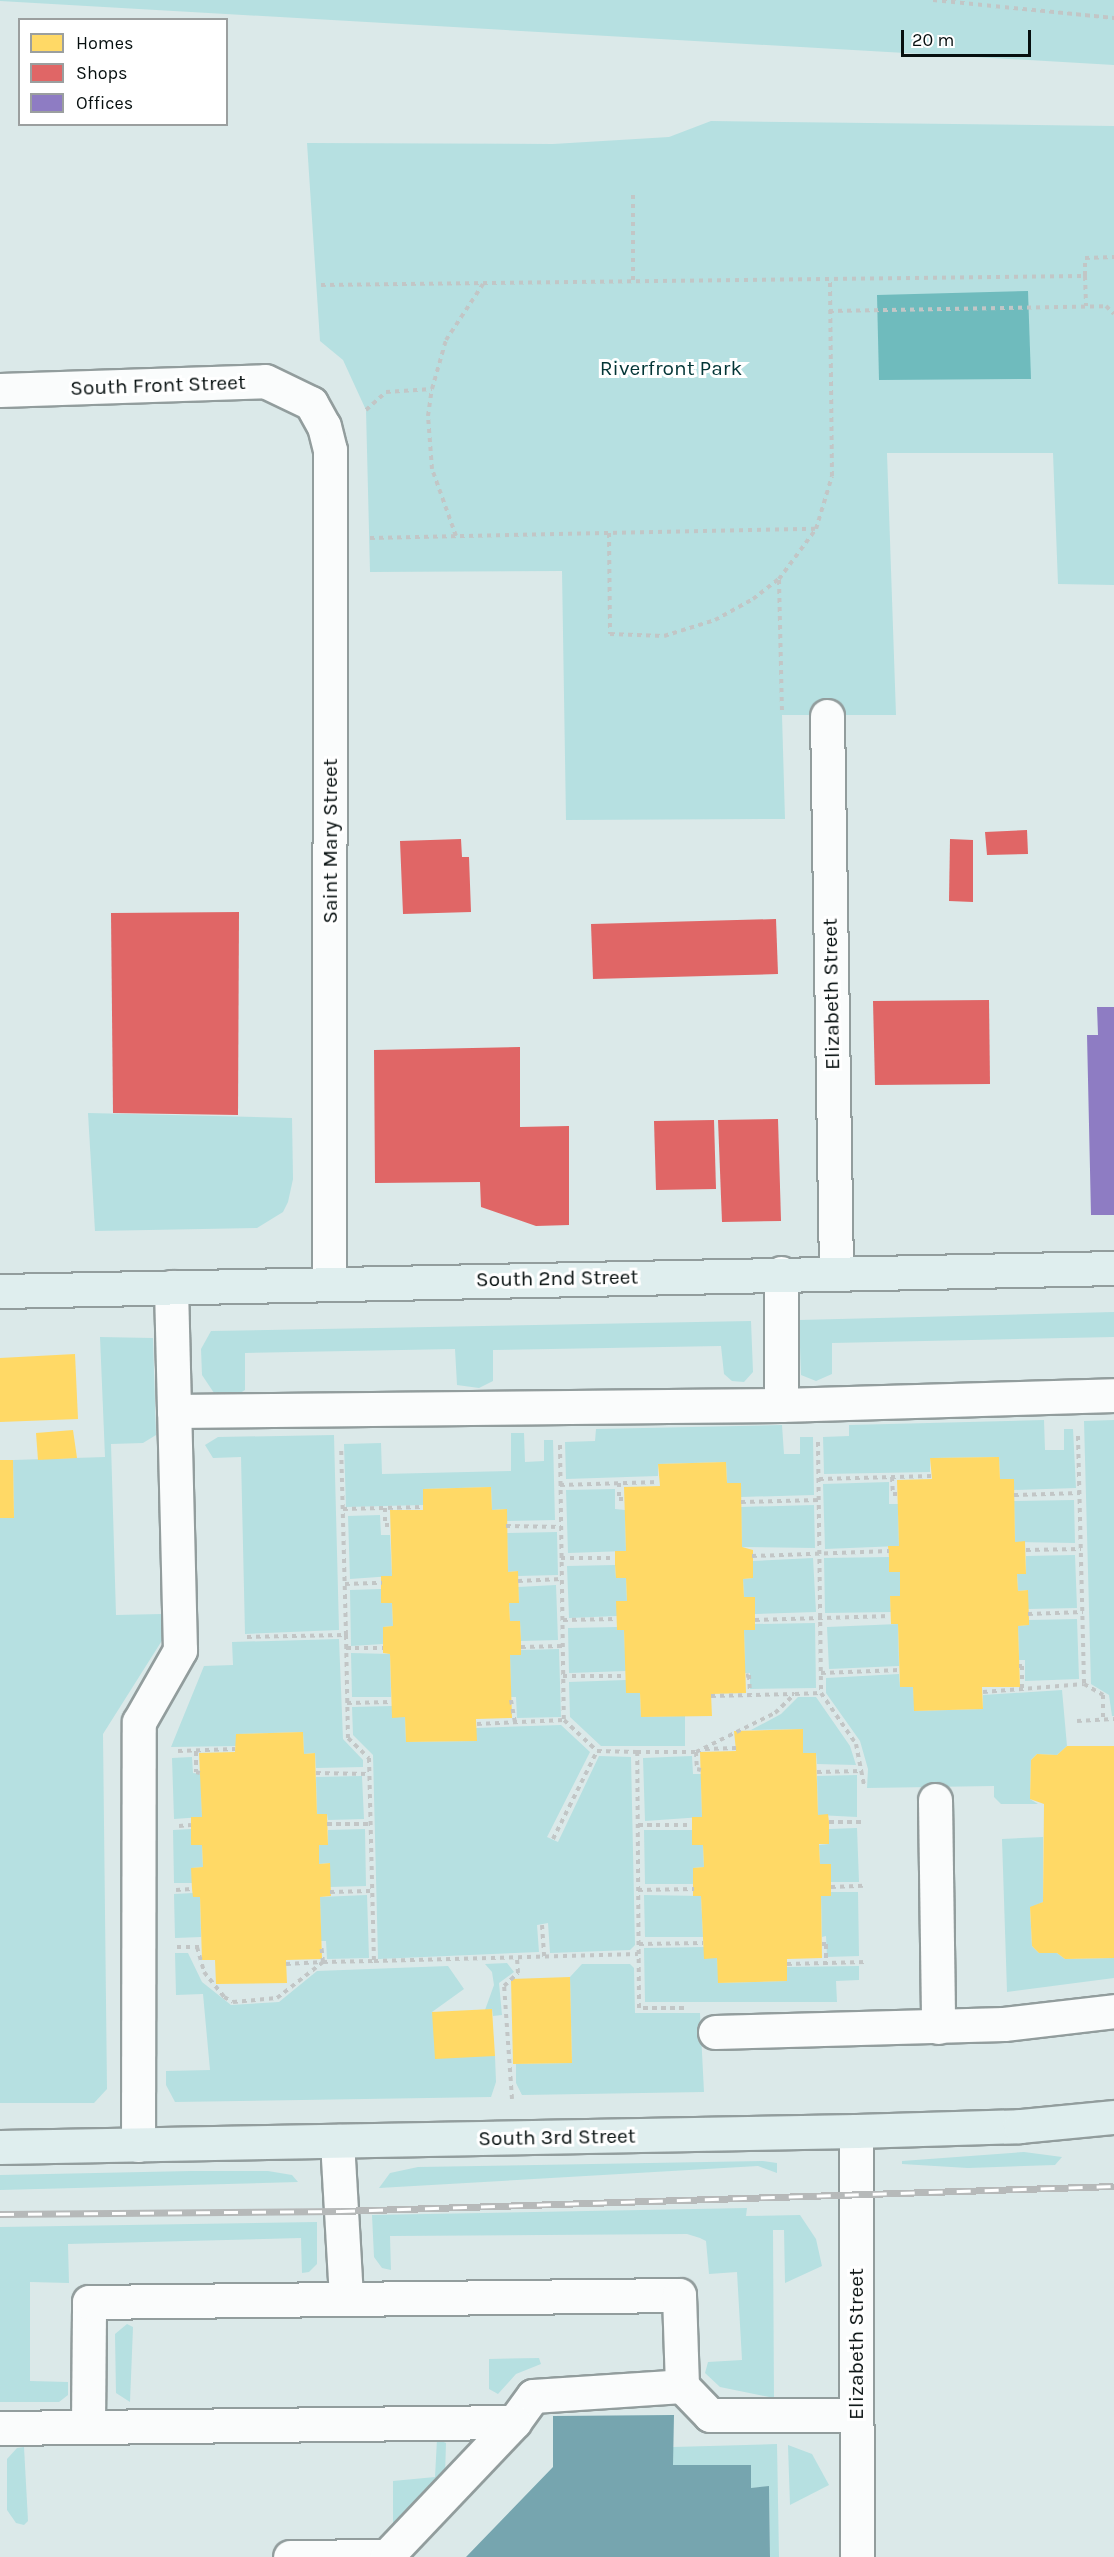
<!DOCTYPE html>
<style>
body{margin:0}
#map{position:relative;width:1114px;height:2557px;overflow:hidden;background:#dbe9e9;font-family:Karla,sans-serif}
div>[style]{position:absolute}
.green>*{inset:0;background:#b6e0e1}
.water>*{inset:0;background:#6fbbbd}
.homes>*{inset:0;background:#ffd966}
.shops>*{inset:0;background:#e06666}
.offices>*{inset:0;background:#8e7cc3}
.public>*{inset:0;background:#76a5af}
.path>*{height:4px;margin-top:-2px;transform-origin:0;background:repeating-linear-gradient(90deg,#c2c6c6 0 4.5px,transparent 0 9px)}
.roads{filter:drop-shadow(2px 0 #929d9d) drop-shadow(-2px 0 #929d9d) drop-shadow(0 2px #929d9d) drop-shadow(0 -2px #929d9d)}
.minor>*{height:33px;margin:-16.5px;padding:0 16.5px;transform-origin:16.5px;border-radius:16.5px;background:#fafcfc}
.major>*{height:33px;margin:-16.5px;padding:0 16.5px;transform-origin:16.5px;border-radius:16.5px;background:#dfeeee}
.rail>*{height:7px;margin-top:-3.5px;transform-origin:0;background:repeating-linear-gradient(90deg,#fff 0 14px,#b6b9b9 0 28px);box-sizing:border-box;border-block:2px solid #b6b9b9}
span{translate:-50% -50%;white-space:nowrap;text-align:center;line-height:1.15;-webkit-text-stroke:6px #fff;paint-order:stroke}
.park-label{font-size:21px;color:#033536}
.street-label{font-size:21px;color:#060f0f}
.legend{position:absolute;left:18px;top:18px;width:210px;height:108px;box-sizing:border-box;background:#fff;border:2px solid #9b9f9f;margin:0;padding:8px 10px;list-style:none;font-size:18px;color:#060f0f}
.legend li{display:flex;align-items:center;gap:12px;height:30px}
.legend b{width:30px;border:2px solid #9b9f9f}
.scale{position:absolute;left:901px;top:30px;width:130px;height:27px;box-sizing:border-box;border:3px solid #060f0f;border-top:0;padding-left:8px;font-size:18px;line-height:21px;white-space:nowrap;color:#060f0f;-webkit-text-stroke:4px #fff;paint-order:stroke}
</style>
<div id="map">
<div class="green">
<div style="clip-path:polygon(0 0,1114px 0,1114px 65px,0 1px)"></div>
<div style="clip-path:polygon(711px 121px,1114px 126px,1114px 585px,1058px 584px,1053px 453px,887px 453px,896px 715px,782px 715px,785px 819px,566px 820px,562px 571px,370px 572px,366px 410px,343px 360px,320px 341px,307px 143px,553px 144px,669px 137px)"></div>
<div style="clip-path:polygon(88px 1113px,292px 1118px,293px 1179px,288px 1202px,283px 1212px,257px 1228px,95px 1231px)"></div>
<div style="clip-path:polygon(1114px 1312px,1114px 1337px,832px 1343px,832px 1374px,816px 1381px,801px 1375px,799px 1320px)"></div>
<div style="clip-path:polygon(751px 1321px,753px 1372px,744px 1382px,732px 1381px,724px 1374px,721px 1346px,493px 1350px,493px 1381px,479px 1388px,457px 1385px,455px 1349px,245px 1353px,245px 1390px,237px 1395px,214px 1393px,202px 1375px,201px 1349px,211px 1331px)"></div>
<div style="clip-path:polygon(100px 1337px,153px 1338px,156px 1435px,143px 1443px,111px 1444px,116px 1615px,161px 1614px,166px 1618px,168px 1631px,103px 1734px,107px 2089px,94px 2103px,0 2103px,0 1518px,14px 1517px,13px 1460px,105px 1457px)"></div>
<div style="clip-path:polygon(1044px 1420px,1045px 1450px,1064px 1450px,1064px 1429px,1073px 1429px,1076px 1488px,1014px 1490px,1000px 1479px,999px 1457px,930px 1458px,930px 1472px,824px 1474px,823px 1437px,849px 1436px,849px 1425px)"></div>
<div style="clip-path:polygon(1114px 1420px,1114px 1716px,1112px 1716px,1109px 1695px,1091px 1684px,1084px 1421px)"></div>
<div style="clip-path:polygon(782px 1425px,784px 1454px,800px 1454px,800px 1437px,813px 1437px,814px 1495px,741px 1497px,727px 1483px,726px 1462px,658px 1464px,658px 1476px,566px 1479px,565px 1442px,595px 1441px,596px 1429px)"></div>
<div style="clip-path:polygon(511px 1433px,524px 1433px,525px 1462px,544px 1461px,544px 1440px,553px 1440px,555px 1520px,507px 1521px,507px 1509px,492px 1510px,491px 1487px,423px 1489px,423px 1505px,346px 1507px,344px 1444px,381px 1443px,382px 1474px,511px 1471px)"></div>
<div style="clip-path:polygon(334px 1435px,339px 1630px,245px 1634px,241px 1457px,213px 1458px,205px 1445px,218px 1437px)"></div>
<div style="clip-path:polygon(889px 1482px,889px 1504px,898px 1504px,899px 1546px,825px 1549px,823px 1484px)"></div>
<div style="clip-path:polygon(615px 1489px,615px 1509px,625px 1510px,626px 1551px,568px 1553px,566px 1490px)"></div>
<div style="clip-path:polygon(1074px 1500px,1075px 1543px,1015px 1542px,1014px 1501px)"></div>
<div style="clip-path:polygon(814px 1505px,815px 1548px,742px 1547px,741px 1507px)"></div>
<div style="clip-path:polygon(380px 1515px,381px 1535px,390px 1535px,392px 1576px,350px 1579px,348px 1516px)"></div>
<div style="clip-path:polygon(557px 1532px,558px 1575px,518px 1576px,518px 1571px,508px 1572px,507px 1533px)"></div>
<div style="clip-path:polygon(1075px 1555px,1077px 1608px,1028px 1609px,1027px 1590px,1018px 1591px,1017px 1574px,1026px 1573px,1026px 1556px)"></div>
<div style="clip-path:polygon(889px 1557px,889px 1572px,900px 1572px,900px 1596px,890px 1597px,891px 1612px,825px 1613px,824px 1558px)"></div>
<div style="clip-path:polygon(813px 1558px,816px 1612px,755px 1614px,755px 1597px,744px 1597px,743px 1579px,753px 1578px,752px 1561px)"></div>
<div style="clip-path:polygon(615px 1565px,616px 1578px,626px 1578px,627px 1601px,617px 1601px,617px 1616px,569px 1618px,567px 1566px)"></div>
<div style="clip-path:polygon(556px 1585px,558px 1640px,521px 1641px,520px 1622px,510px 1621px,509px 1603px,519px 1603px,518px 1587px)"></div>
<div style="clip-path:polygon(381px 1589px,392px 1603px,393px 1626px,383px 1627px,383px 1644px,351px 1646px,350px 1590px)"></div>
<div style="clip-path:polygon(1077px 1619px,1079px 1679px,1025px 1681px,1025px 1660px,1019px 1660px,1018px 1626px,1028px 1625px,1029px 1620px)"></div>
<div style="clip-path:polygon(815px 1623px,816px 1688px,750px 1689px,750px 1673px,745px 1673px,744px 1630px,755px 1630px,755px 1624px)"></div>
<div style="clip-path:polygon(898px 1624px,899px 1666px,829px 1669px,827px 1627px)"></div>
<div style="clip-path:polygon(617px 1627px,624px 1630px,626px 1671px,569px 1673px,568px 1628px)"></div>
<div style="clip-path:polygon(339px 1639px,343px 1739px,363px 1760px,363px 1767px,316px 1768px,315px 1753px,304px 1754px,303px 1732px,237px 1734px,236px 1746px,171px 1747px,204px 1666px,233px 1665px,232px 1642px)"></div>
<div style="clip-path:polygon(559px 1649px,561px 1717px,517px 1718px,516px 1697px,511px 1697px,510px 1655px,521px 1655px,520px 1650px)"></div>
<div style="clip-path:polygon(351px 1653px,390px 1654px,391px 1697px,352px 1697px)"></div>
<div style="clip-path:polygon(899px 1674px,900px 1687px,913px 1687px,915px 1711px,983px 1709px,983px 1695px,1062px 1690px,1067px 1746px,1057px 1755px,1037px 1754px,1031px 1760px,1030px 1799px,1038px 1804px,1001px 1804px,994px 1797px,994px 1786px,867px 1788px,868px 1769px,860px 1741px,826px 1693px,826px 1678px)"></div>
<div style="clip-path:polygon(626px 1680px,626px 1693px,640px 1693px,641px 1717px,685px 1716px,685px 1746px,601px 1746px,570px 1717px,569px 1682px)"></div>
<div style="clip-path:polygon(798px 1697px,816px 1697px,850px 1746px,856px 1765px,817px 1764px,816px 1753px,803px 1753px,803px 1729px,751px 1730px,781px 1714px)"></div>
<div style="clip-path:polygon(392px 1706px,392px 1717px,405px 1717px,406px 1742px,476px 1741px,476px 1728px,561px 1725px,590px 1752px,547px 1837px,558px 1842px,599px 1756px,631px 1757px,635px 1945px,630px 1950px,550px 1953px,548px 1923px,537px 1925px,539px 1952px,378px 1959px,373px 1755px,353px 1735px,352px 1707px)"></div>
<div style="clip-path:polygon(692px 1756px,693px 1774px,701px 1774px,702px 1817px,645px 1821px,643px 1758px)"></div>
<div style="clip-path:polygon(192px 1757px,193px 1773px,201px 1774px,202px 1817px,174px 1819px,172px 1758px)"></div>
<div style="clip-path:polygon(857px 1775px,857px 1817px,818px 1815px,817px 1776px)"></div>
<div style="clip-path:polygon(362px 1776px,364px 1819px,328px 1820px,327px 1814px,317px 1814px,316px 1777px)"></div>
<div style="clip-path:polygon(857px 1828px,859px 1882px,831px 1882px,820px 1864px,819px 1845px,829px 1844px,829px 1829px)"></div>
<div style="clip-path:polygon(191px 1829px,191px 1845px,202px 1845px,203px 1867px,192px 1868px,192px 1883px,174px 1883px,173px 1830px)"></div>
<div style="clip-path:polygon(365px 1829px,366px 1886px,330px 1887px,329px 1863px,319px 1864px,319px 1845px,328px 1845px,328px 1830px)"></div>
<div style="clip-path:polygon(644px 1830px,692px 1830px,692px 1845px,703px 1845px,704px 1867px,693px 1868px,693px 1884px,645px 1884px)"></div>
<div style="clip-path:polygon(1043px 1837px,1043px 1902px,1030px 1908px,1032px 1946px,1039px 1953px,1057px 1953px,1065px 1959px,1114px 1958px,1114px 1978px,1007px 1992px,1002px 1839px)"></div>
<div style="clip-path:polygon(831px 1892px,858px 1892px,859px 1956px,827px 1957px,826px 1936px,822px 1937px,821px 1896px)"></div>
<div style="clip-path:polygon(193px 1893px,200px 1897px,201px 1937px,175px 1938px,174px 1894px)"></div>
<div style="clip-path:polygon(367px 1895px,369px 1958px,327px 1959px,326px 1941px,321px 1941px,320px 1897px)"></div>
<div style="clip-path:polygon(644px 1895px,701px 1896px,703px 1937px,645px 1937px)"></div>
<div style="clip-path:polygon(704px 1947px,705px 1958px,717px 1958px,719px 1983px,787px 1981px,787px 1967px,859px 1966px,859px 1980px,836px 1981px,837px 2002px,645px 2002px,644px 1948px)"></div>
<div style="clip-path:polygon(175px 1953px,188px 1953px,202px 1982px,231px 2005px,279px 2002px,317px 1971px,448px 1966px,464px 1989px,432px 2012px,495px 2056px,496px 2082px,491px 2097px,175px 2102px,166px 2085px,166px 2071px,210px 2070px,203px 1994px,176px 1995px)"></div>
<div style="clip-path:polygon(507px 1963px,514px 1972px,499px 1983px,502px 2015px,493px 2016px,492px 2009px,485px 2010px,494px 1985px,492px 1972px,485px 1964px)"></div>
<div style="clip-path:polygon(582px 1964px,630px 1964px,634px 1968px,635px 2013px,700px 2013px,704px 2092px,522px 2095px,516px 2083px,516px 2064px,572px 2063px,570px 1977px)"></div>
<div style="clip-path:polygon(1024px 2152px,1062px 2157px,1055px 2165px,968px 2168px,902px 2164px,902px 2161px)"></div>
<div style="clip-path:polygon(763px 2161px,777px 2163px,777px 2173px,758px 2166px,379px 2188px,390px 2173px,418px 2167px)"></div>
<div style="clip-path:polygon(191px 2171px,268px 2171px,292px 2175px,298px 2182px,0 2190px,0 2175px)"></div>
<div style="clip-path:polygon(747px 2208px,746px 2216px,800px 2215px,816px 2239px,822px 2266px,785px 2283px,784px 2230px,773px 2230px,774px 2398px,720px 2387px,705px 2373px,708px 2362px,742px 2360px,737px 2272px,709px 2274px,706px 2241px,700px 2238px,687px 2234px,390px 2236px,391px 2270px,382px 2268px,374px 2257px,372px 2215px)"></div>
<div style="clip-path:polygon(317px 2222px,317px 2264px,309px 2272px,302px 2273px,301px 2238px,68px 2244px,69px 2283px,30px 2282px,30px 2381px,68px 2382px,68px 2395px,59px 2402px,0 2402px,0 2227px)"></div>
<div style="clip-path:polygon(127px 2324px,133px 2327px,130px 2402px,116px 2393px,115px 2334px)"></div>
<div style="clip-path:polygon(539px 2358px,541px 2364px,516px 2374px,498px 2394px,489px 2389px,489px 2359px)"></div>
<div style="clip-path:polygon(437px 2439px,446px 2443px,445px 2475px,393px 2529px,393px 2481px,435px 2477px)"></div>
<div style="clip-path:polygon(777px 2444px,779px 2557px,770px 2557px,769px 2487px,751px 2488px,751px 2466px,673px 2465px,673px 2447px)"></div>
<div style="clip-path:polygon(788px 2445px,812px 2454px,829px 2485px,790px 2505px)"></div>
<div style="clip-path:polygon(24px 2447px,28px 2521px,24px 2525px,16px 2523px,7px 2510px,7px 2459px,17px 2448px)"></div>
</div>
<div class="water">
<div style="clip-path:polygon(1028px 291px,1031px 379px,879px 380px,877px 295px)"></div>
</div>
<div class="homes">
<div style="clip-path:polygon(75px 1354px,78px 1419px,0 1422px,0 1358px)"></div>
<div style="clip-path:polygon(73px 1430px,77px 1458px,38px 1460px,36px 1433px)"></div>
<div style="clip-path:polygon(999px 1457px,1000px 1479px,1014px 1479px,1015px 1542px,1025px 1541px,1026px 1574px,1017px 1574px,1018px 1591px,1028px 1590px,1029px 1620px,1029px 1625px,1018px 1626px,1020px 1687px,982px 1687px,983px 1709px,914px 1711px,913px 1687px,900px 1687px,898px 1624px,891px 1624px,890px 1596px,900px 1596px,900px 1572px,889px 1572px,889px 1557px,888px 1546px,899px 1546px,897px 1480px,932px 1479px,930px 1458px)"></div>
<div style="clip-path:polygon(0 1460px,13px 1460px,14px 1518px,0 1518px)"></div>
<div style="clip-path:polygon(726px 1462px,727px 1483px,741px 1483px,742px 1547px,753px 1550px,753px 1578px,743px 1579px,744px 1597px,755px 1597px,755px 1630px,744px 1630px,746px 1693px,711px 1694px,712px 1716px,641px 1717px,640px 1693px,626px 1693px,624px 1630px,617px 1630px,616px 1601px,627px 1601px,626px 1578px,616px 1578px,615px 1565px,615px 1551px,626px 1551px,624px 1487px,660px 1486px,658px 1464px)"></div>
<div style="clip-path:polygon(491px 1487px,492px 1510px,507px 1509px,508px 1572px,518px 1571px,519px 1603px,509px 1603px,510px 1621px,520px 1621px,521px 1641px,521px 1655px,510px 1655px,512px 1718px,476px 1719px,477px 1741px,406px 1742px,405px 1717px,392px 1718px,390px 1654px,383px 1653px,383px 1627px,393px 1626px,392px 1603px,381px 1603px,381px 1576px,392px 1576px,390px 1510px,423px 1510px,423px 1489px)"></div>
<div style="clip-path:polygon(803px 1729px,803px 1753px,816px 1753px,818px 1815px,828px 1814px,829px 1822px,829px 1844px,819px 1844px,820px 1864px,831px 1864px,831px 1896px,821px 1896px,822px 1958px,787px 1959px,787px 1981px,718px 1983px,717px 1958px,704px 1959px,701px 1896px,693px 1896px,693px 1868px,704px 1867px,703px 1845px,692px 1845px,692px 1817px,702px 1817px,700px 1752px,736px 1751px,734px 1731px)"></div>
<div style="clip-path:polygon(303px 1732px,304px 1754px,315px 1753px,317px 1814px,327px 1814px,328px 1845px,319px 1845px,319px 1864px,330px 1863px,331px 1896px,320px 1897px,322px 1959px,286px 1960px,287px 1983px,216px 1984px,215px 1960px,202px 1960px,200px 1897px,193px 1897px,192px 1889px,191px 1868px,203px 1867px,202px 1845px,191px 1845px,191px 1817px,202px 1817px,199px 1753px,235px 1752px,236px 1734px)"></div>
<div style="clip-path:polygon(1067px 1746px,1114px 1746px,1114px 1958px,1065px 1959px,1057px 1953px,1039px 1953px,1032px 1946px,1030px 1907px,1043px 1902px,1044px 1804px,1030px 1799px,1031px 1760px,1037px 1754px,1057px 1755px)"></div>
<div style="clip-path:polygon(570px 1977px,572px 2063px,513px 2064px,511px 1979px)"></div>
<div style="clip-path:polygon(492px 2009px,495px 2056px,435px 2059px,432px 2012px)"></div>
</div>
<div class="shops">
<div style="clip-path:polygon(1027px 830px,1028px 854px,987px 855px,985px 832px)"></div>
<div style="clip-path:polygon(461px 839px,462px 857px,469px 857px,471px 912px,403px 914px,400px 841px)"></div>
<div style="clip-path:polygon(950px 839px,973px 840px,973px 902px,949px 901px)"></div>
<div style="clip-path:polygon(239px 912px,238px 1115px,113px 1113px,111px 913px)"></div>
<div style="clip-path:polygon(776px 919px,778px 974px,593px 979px,591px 924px)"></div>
<div style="clip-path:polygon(989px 1000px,990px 1084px,875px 1085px,873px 1001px)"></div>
<div style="clip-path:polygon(520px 1047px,520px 1127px,569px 1126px,569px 1225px,536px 1226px,481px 1207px,480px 1182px,375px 1183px,374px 1050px)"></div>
<div style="clip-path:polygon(778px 1119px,781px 1221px,722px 1222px,718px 1120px)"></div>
<div style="clip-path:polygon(714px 1120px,716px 1189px,656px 1190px,654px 1121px)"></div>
</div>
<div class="offices">
<div style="clip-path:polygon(1097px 1007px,1114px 1007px,1114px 1215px,1091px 1215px,1087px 1035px,1098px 1035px)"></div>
</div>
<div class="public">
<div style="clip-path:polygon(674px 2415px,673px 2465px,751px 2465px,751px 2488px,769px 2486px,770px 2557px,466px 2557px,553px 2467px,553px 2416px)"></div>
</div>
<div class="path">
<div style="left:933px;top:0;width:182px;rotate:5.7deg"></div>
<div style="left:633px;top:195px;width:85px;rotate:90deg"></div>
<div style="left:1085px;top:276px;width:30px;rotate:88deg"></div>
<div style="left:321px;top:285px;width:764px;rotate:-0.67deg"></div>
<div style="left:1085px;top:276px;width:18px;rotate:-90deg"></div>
<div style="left:1085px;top:258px;width:29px;rotate:-2deg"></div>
<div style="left:829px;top:311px;width:277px;rotate:-1deg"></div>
<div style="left:1106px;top:306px;width:11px;rotate:45deg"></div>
<div style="left:366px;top:410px;width:27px;rotate:-42deg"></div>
<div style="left:386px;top:392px;width:46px;rotate:-3.7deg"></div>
<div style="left:609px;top:533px;width:101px;rotate:89.4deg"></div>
<div style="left:610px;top:634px;width:54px;rotate:2.1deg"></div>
<div style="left:664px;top:636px;width:53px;rotate:-17.4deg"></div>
<div style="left:715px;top:620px;width:43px;rotate:-28.9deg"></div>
<div style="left:753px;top:599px;width:33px;rotate:-38deg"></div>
<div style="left:779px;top:579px;width:62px;rotate:-53.5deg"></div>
<div style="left:816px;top:529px;width:55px;rotate:-73.2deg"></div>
<div style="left:832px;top:476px;width:198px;rotate:-90.6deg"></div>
<div style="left:456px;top:536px;width:71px;rotate:-109.7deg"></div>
<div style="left:432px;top:469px;width:53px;rotate:-94.3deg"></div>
<div style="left:428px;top:416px;width:27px;rotate:-82deg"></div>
<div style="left:432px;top:389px;width:51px;rotate:-74.1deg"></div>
<div style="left:446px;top:340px;width:67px;rotate:-56.5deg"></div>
<div style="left:370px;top:538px;width:445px;rotate:-1.2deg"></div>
<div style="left:779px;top:580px;width:135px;rotate:88.7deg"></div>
<div style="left:1078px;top:1436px;width:248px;rotate:88.6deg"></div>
<div style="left:818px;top:1442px;width:251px;rotate:89.3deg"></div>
<div style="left:560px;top:1445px;width:275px;rotate:89.2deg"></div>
<div style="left:564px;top:1720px;width:45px;rotate:43.2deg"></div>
<div style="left:597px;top:1751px;width:40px;rotate:1.4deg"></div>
<div style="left:892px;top:1477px;width:17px;rotate:87deg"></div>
<div style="left:893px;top:1494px;width:4px"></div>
<div style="left:819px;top:1479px;width:113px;rotate:-1.5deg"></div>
<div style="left:619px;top:1483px;width:16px;rotate:90deg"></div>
<div style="left:619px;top:1499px;width:5px"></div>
<div style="left:560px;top:1485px;width:99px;rotate:-1.7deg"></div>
<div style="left:1014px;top:1495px;width:66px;rotate:-1.7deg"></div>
<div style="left:741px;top:1502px;width:78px;rotate:-1.5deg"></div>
<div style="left:385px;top:1508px;width:17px;rotate:90deg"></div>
<div style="left:385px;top:1525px;width:5px"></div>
<div style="left:343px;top:1509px;width:80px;rotate:-1.4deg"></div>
<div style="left:506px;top:1526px;width:55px;rotate:1deg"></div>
<div style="left:1026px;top:1550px;width:55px;rotate:-1deg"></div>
<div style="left:752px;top:1556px;width:137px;rotate:-2.1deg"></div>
<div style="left:561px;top:1558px;width:54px"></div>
<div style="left:518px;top:1581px;width:44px;rotate:-2.6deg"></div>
<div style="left:345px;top:1584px;width:37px;rotate:-2deg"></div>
<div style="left:1028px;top:1614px;width:55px;rotate:-2.1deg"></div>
<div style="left:563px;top:1620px;width:54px;rotate:-1.1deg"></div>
<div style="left:755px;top:1620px;width:135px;rotate:-1.7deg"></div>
<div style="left:346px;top:1635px;width:103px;rotate:88.9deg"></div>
<div style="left:348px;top:1738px;width:29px;rotate:44deg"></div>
<div style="left:369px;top:1758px;width:203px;rotate:88.6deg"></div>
<div style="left:374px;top:1961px;width:264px;rotate:-1.5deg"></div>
<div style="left:247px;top:1637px;width:99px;rotate:-1.2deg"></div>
<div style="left:346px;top:1635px;width:188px;rotate:-91.5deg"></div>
<div style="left:521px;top:1647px;width:42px;rotate:-1.4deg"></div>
<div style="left:346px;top:1648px;width:37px"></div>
<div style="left:1019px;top:1666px;width:3px"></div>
<div style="left:1022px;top:1666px;width:23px;rotate:90deg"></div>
<div style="left:821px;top:1673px;width:79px;rotate:-2.2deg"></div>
<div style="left:563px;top:1676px;width:63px"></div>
<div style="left:746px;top:1676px;width:3px;rotate:-18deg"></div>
<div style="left:749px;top:1675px;width:20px;rotate:87deg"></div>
<div style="left:983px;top:1692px;width:101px;rotate:-4.5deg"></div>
<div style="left:1084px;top:1684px;width:22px;rotate:30deg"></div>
<div style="left:1103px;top:1695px;width:24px;rotate:90deg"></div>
<div style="left:711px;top:1696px;width:83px;rotate:-1.4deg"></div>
<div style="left:511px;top:1700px;width:22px;rotate:80deg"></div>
<div style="left:347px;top:1703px;width:45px;rotate:-1.3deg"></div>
<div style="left:1077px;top:1721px;width:37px;rotate:-3deg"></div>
<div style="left:477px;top:1724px;width:87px;rotate:-2.6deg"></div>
<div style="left:705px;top:1749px;width:31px;rotate:-2deg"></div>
<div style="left:178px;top:1751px;width:57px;rotate:-2deg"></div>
<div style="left:196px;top:1751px;width:21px;rotate:90deg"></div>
<div style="left:196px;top:1772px;width:4px;rotate:14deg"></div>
<div style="left:696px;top:1752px;width:17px;rotate:87deg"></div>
<div style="left:697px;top:1769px;width:4px;rotate:14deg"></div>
<div style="left:817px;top:1772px;width:46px;rotate:-1.2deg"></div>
<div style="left:316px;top:1773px;width:53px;rotate:1.1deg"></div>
<div style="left:829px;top:1822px;width:34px"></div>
<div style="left:327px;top:1824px;width:42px"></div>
<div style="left:638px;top:1825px;width:54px"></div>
<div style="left:179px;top:1826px;width:12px;rotate:-5deg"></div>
<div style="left:553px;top:1839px;width:98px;rotate:-63.4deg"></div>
<div style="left:831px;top:1887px;width:33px;rotate:-2deg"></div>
<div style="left:176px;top:1890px;width:16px;rotate:-4deg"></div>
<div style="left:638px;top:1890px;width:56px;rotate:-1deg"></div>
<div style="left:330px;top:1892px;width:40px;rotate:-1.4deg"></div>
<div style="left:542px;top:1925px;width:32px;rotate:86deg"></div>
<div style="left:639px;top:1944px;width:64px;rotate:-0.9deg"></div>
<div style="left:822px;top:1944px;width:4px"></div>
<div style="left:826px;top:1944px;width:19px;rotate:90deg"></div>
<div style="left:177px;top:1947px;width:25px"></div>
<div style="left:197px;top:1947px;width:26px;rotate:74deg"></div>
<div style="left:204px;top:1972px;width:32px;rotate:51deg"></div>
<div style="left:224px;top:1997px;width:10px;rotate:29deg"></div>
<div style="left:233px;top:2002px;width:44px;rotate:-5.2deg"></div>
<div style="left:277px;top:1998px;width:58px;rotate:-38deg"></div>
<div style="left:323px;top:1962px;width:51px;rotate:-1.1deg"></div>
<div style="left:286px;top:1964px;width:37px;rotate:-3deg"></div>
<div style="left:323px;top:1962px;width:18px;rotate:-96deg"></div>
<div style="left:787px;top:1964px;width:78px;rotate:-1.5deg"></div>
<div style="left:684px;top:2008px;width:45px;rotate:180deg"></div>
<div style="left:639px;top:2008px;width:256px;rotate:-90.4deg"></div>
<div style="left:637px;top:1752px;width:59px"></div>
<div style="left:696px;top:1752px;width:88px;rotate:-26.3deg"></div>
<div style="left:775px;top:1713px;width:28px;rotate:-44deg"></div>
<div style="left:795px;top:1694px;width:26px;rotate:-2deg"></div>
<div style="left:821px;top:1693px;width:62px;rotate:55.5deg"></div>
<div style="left:856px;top:1744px;width:42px;rotate:79deg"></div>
<div style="left:512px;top:2099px;width:113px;rotate:-94deg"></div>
<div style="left:504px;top:1986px;width:19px;rotate:-43deg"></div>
<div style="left:518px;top:1973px;width:15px;rotate:-94deg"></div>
</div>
<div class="roads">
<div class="minor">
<div style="left:0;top:390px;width:265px;rotate:-1.9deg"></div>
<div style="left:265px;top:381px;width:51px;rotate:25.6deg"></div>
<div style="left:311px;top:403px;width:26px;rotate:61deg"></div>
<div style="left:324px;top:426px;width:25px;rotate:76deg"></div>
<div style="left:330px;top:450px;width:832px;rotate:90.07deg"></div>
<div style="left:827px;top:716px;width:556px;rotate:89.07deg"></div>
<div style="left:781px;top:1273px;width:132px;rotate:90deg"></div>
<div style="left:171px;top:1287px;width:124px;rotate:88.6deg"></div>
<div style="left:935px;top:1800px;width:227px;rotate:89.2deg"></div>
<div style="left:715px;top:2032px;width:289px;rotate:-1.6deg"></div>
<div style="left:1004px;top:2024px;width:111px;rotate:-6.7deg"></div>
<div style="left:856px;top:2131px;width:426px;rotate:89.9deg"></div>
<div style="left:337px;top:2141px;width:155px;rotate:86.7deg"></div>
<div style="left:138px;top:2145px;width:423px;rotate:-89.9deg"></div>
<div style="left:139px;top:1722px;width:83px;rotate:-60.3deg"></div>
<div style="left:180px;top:1650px;width:239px;rotate:-91.4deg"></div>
<div style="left:174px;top:1411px;width:607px;rotate:-0.57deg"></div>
<div style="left:781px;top:1405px;width:333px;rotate:-1.7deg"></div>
<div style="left:88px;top:2425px;width:123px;rotate:-89.5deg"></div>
<div style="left:89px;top:2302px;width:590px;rotate:-0.68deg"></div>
<div style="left:679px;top:2295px;width:91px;rotate:88.1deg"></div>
<div style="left:0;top:2428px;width:514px;rotate:-0.67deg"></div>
<div style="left:514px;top:2422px;width:32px;rotate:-54deg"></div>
<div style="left:533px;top:2396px;width:149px;rotate:-3.8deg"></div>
<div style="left:682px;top:2386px;width:40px;rotate:46deg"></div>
<div style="left:710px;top:2415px;width:146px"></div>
<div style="left:290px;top:2557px;width:97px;rotate:-0.6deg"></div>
<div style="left:387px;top:2556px;width:185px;rotate:-46.5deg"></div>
</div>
<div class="major">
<div style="left:0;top:1291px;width:1114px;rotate:-1.18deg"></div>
<div style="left:0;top:2147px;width:856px;rotate:-1.07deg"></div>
<div style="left:856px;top:2131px;width:164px;rotate:-1.7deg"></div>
<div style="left:1020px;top:2126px;width:94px;rotate:-5.5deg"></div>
</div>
</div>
<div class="rail">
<div style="left:0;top:2214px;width:341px;rotate:-0.5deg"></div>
<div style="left:341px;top:2211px;width:773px;rotate:-1.85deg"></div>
</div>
<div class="park-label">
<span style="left:671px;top:368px">Riverfront Park</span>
</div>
<div class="street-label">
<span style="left:158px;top:385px;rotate:-2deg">South Front Street</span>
<span style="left:330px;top:841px;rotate:-90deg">Saint Mary Street</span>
<span style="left:831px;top:994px;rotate:-91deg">Elizabeth Street</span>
<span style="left:557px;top:1278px;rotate:-1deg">South 2nd Street</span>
<span style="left:557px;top:2137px;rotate:-1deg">South 3rd Street</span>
<span style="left:856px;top:2344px;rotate:-90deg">Elizabeth Street</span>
</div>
<ul class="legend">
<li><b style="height:16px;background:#ffd966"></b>Homes</li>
<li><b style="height:16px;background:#e06666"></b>Shops</li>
<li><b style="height:16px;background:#8e7cc3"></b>Offices</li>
</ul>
<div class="scale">20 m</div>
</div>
